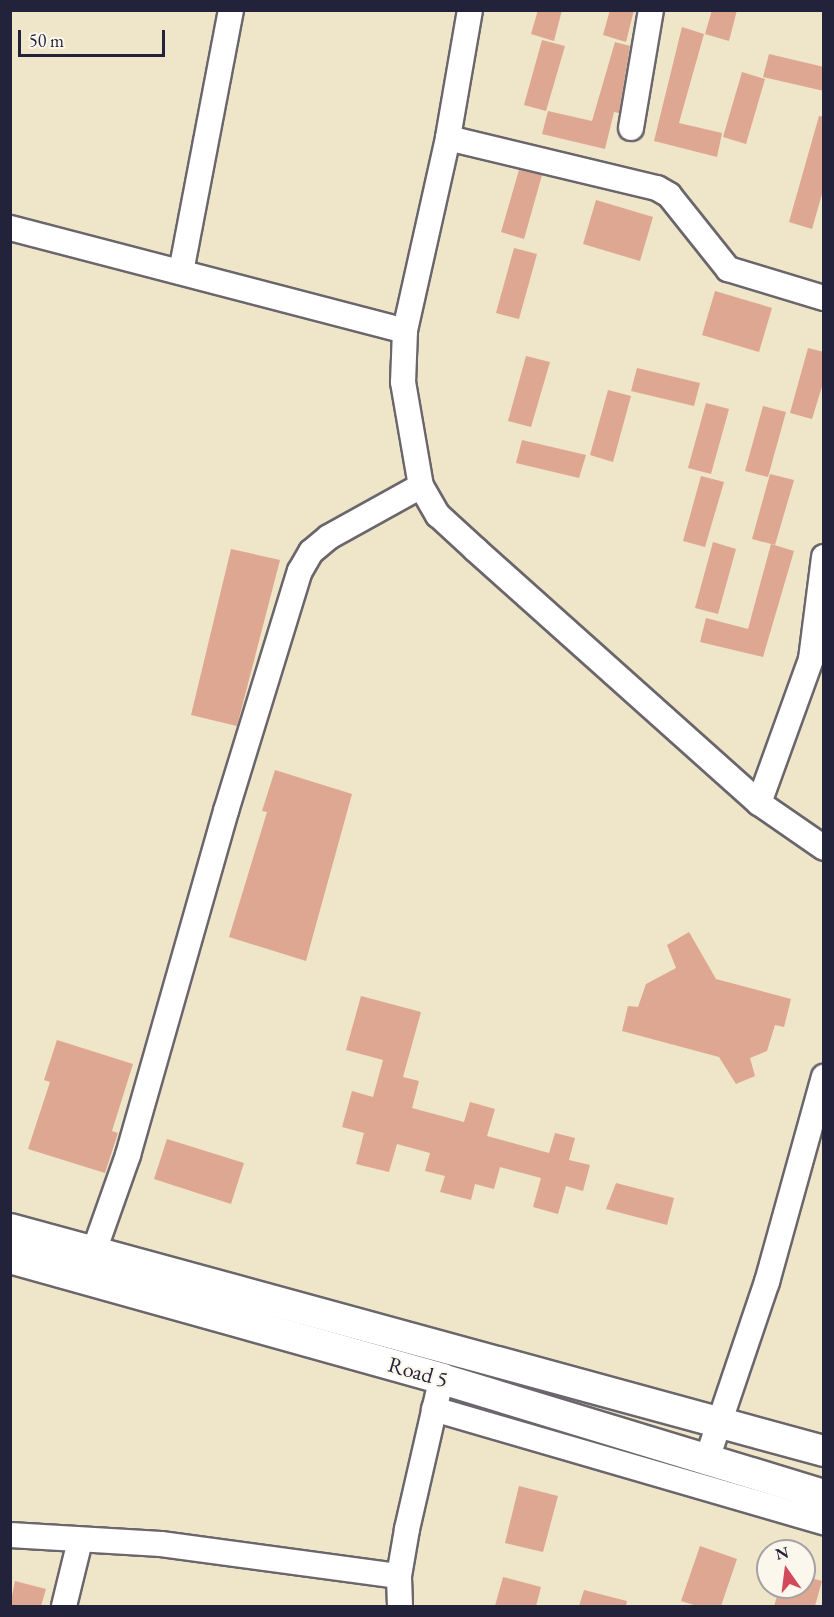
<!DOCTYPE html>
<style>
body{margin:0}
#map{position:relative;width:834px;height:1617px;overflow:hidden;background:#efe5c8;font-family:"EB Garamond",serif}
div>[style]{position:absolute}
.building>*{inset:0;background:#dea791}
.roads{filter:drop-shadow(2px 0 #6a666c) drop-shadow(-2px 0 #6a666c) drop-shadow(0 2px #6a666c) drop-shadow(0 -2px #6a666c)}
.minor>*{height:24px;margin:-12px;padding:0 12px;transform-origin:12px;border-radius:12px;background:#fff}
.tertiary>*{height:30px;margin:-15px;padding:0 15px;transform-origin:15px;border-radius:15px;background:#fff}
span{translate:-50% -50%;white-space:nowrap;text-align:center;line-height:1.15;-webkit-text-stroke:4.5px #fbf7ec;paint-order:stroke}
.street-label{font-size:22px;color:#22223b}
.frame{position:absolute;inset:0;border:12px solid #22223b;pointer-events:none}
.north{position:absolute;left:756px;top:1539px;width:60px;height:60px;box-sizing:border-box;background:#fbf7ec;border:2px solid #a4a2a5;border-radius:50%;rotate:346deg;font-size:16px;font-weight:700;line-height:24px;text-align:center;color:#22223b}
.north::after{content:'';display:block;margin:auto;width:21px;height:27px;background:#d1495b;clip-path:polygon(50% 0,100% 100%,50% 72%,0 100%)}
.scale{position:absolute;left:18px;top:30px;width:147px;height:27px;box-sizing:border-box;border:3px solid #22223b;border-top:0;padding-left:8px;font-size:18px;line-height:21px;white-space:nowrap;color:#22223b;-webkit-text-stroke:4px #fbf7ec;paint-order:stroke}
</style>
<div id="map">
<div class="building">
<div style="clip-path:polygon(538px 10px,562px 10px,554px 41px,531px 34px)"></div>
<div style="clip-path:polygon(610px 10px,634px 10px,626px 42px,603px 35px)"></div>
<div style="clip-path:polygon(712px 10px,737px 10px,729px 41px,705px 34px)"></div>
<div style="clip-path:polygon(682px 27px,704px 34px,679px 123px,722px 133px,717px 157px,654px 141px)"></div>
<div style="clip-path:polygon(542px 40px,565px 46px,546px 111px,524px 105px)"></div>
<div style="clip-path:polygon(615px 42px,630px 46px,619px 113px,614px 112px,605px 149px,542px 134px,548px 111px,592px 121px)"></div>
<div style="clip-path:polygon(769px 54px,824px 67px,824px 91px,763px 77px)"></div>
<div style="clip-path:polygon(742px 72px,765px 79px,746px 144px,723px 137px)"></div>
<div style="clip-path:polygon(819px 116px,824px 117px,824px 187px,812px 229px,789px 222px)"></div>
<div style="clip-path:polygon(519px 170px,542px 175px,524px 239px,501px 232px)"></div>
<div style="clip-path:polygon(596px 200px,653px 217px,640px 261px,583px 244px)"></div>
<div style="clip-path:polygon(514px 248px,537px 254px,519px 319px,496px 313px)"></div>
<div style="clip-path:polygon(715px 291px,772px 308px,759px 352px,702px 335px)"></div>
<div style="clip-path:polygon(808px 348px,824px 352px,824px 380px,812px 419px,790px 413px)"></div>
<div style="clip-path:polygon(526px 356px,550px 362px,531px 427px,508px 421px)"></div>
<div style="clip-path:polygon(637px 368px,700px 383px,694px 406px,631px 391px)"></div>
<div style="clip-path:polygon(608px 390px,631px 396px,613px 462px,590px 455px)"></div>
<div style="clip-path:polygon(706px 403px,729px 409px,711px 474px,688px 468px)"></div>
<div style="clip-path:polygon(763px 406px,786px 412px,768px 477px,745px 471px)"></div>
<div style="clip-path:polygon(522px 440px,586px 455px,579px 478px,516px 463px)"></div>
<div style="clip-path:polygon(770px 474px,794px 480px,775px 545px,752px 539px)"></div>
<div style="clip-path:polygon(701px 476px,724px 482px,705px 547px,683px 541px)"></div>
<div style="clip-path:polygon(713px 542px,736px 549px,718px 614px,695px 608px)"></div>
<div style="clip-path:polygon(771px 544px,794px 551px,763px 657px,700px 642px,706px 618px,748px 629px)"></div>
<div style="clip-path:polygon(231px 549px,280px 560px,237px 726px,191px 715px)"></div>
<div style="clip-path:polygon(275px 770px,352px 794px,306px 961px,229px 937px,267px 812px,262px 811px)"></div>
<div style="clip-path:polygon(689px 932px,716px 979px,791px 999px,784px 1027px,775px 1025px,767px 1051px,750px 1058px,755px 1076px,736px 1084px,719px 1057px,622px 1031px,628px 1006px,638px 1007px,646px 984px,676px 968px,667px 945px)"></div>
<div style="clip-path:polygon(361px 996px,421px 1012px,403px 1077px,419px 1081px,412px 1108px,464px 1122px,470px 1102px,495px 1109px,487px 1136px,549px 1153px,555px 1133px,575px 1138px,569px 1160px,590px 1165px,583px 1191px,566px 1186px,558px 1214px,533px 1207px,541px 1178px,500px 1167px,494px 1189px,475px 1184px,471px 1200px,440px 1192px,445px 1176px,425px 1171px,430px 1153px,397px 1144px,389px 1172px,356px 1164px,364px 1133px,342px 1127px,352px 1091px,373px 1097px,383px 1060px,346px 1050px)"></div>
<div style="clip-path:polygon(57px 1040px,133px 1064px,112px 1131px,118px 1133px,105px 1173px,28px 1149px,50px 1082px,44px 1080px)"></div>
<div style="clip-path:polygon(167px 1139px,244px 1163px,231px 1204px,154px 1179px)"></div>
<div style="clip-path:polygon(616px 1183px,674px 1198px,667px 1225px,606px 1209px)"></div>
<div style="clip-path:polygon(519px 1486px,558px 1496px,543px 1552px,505px 1543px)"></div>
<div style="clip-path:polygon(700px 1546px,737px 1559px,721px 1606px,697px 1606px,681px 1601px)"></div>
<div style="clip-path:polygon(804px 1576px,822px 1581px,815px 1606px,774px 1606px,780px 1587px,804px 1587px)"></div>
<div style="clip-path:polygon(503px 1577px,541px 1587px,536px 1606px,495px 1606px)"></div>
<div style="clip-path:polygon(15px 1581px,46px 1589px,41px 1606px,10px 1606px)"></div>
<div style="clip-path:polygon(584px 1590px,627px 1601px,626px 1606px,579px 1606px)"></div>
</div>
<div class="roads">
<div class="minor">
<div style="left:470px;top:10px;width:130px;rotate:99.8deg"></div>
<div style="left:448px;top:138px;width:198px;rotate:102.6deg"></div>
<div style="left:405px;top:331px;width:51px;rotate:92.2deg"></div>
<div style="left:403px;top:382px;width:106px;rotate:80.2deg"></div>
<div style="left:421px;top:486px;width:34px;rotate:60deg"></div>
<div style="left:438px;top:515px;width:52px;rotate:42.6deg"></div>
<div style="left:476px;top:550px;width:380px;rotate:41.8deg"></div>
<div style="left:759px;top:803px;width:79px;rotate:34.7deg"></div>
<div style="left:631px;top:128px;width:120px;rotate:-80.4deg"></div>
<div style="left:448px;top:138px;width:215px;rotate:13.5deg"></div>
<div style="left:657px;top:188px;width:14px;rotate:30deg"></div>
<div style="left:669px;top:195px;width:95px;rotate:51.4deg"></div>
<div style="left:728px;top:269px;width:100px;rotate:16.8deg"></div>
<div style="left:10px;top:228px;width:408px;rotate:14.6deg"></div>
<div style="left:181px;top:272px;width:267px;rotate:-79.2deg"></div>
<div style="left:759px;top:803px;width:153px;rotate:-70.1deg"></div>
<div style="left:811px;top:659px;width:103px;rotate:-82.7deg"></div>
<div style="left:93px;top:1254px;width:105px;rotate:-70.5deg"></div>
<div style="left:128px;top:1155px;width:358px;rotate:-74.1deg"></div>
<div style="left:226px;top:811px;width:251px;rotate:-72.9deg"></div>
<div style="left:300px;top:571px;width:22px;rotate:-60deg"></div>
<div style="left:311px;top:552px;width:23px;rotate:-40deg"></div>
<div style="left:329px;top:537px;width:105px;rotate:-29deg"></div>
<div style="left:434px;top:1409px;width:406px;rotate:16.2deg"></div>
<div style="left:706px;top:1462px;width:190px;rotate:-71.3deg"></div>
<div style="left:767px;top:1282px;width:213px;rotate:-74.5deg"></div>
<div style="left:10px;top:1535px;width:151px;rotate:3.4deg"></div>
<div style="left:161px;top:1544px;width:240px;rotate:7.7deg"></div>
<div style="left:64px;top:1606px;width:67px;rotate:-76.2deg"></div>
<div style="left:400px;top:1606px;width:30px;rotate:-92deg"></div>
<div style="left:399px;top:1576px;width:48px;rotate:-80.3deg"></div>
<div style="left:407px;top:1529px;width:139px;rotate:-77.1deg"></div>
</div>
<div class="tertiary">
<div style="left:10px;top:1229px;width:844px;rotate:15.26deg"></div>
<div style="left:10px;top:1258px;width:449px;rotate:15.6deg"></div>
<div style="left:442px;top:1379px;width:399px;rotate:16.9deg"></div>
</div>
</div>
<div class="street-label">
<span style="left:418px;top:1372px;rotate:16deg">Road 5</span>
</div>
<div class="frame"></div>
<div class="north">N</div>
<div class="scale">50 m</div>
</div>
